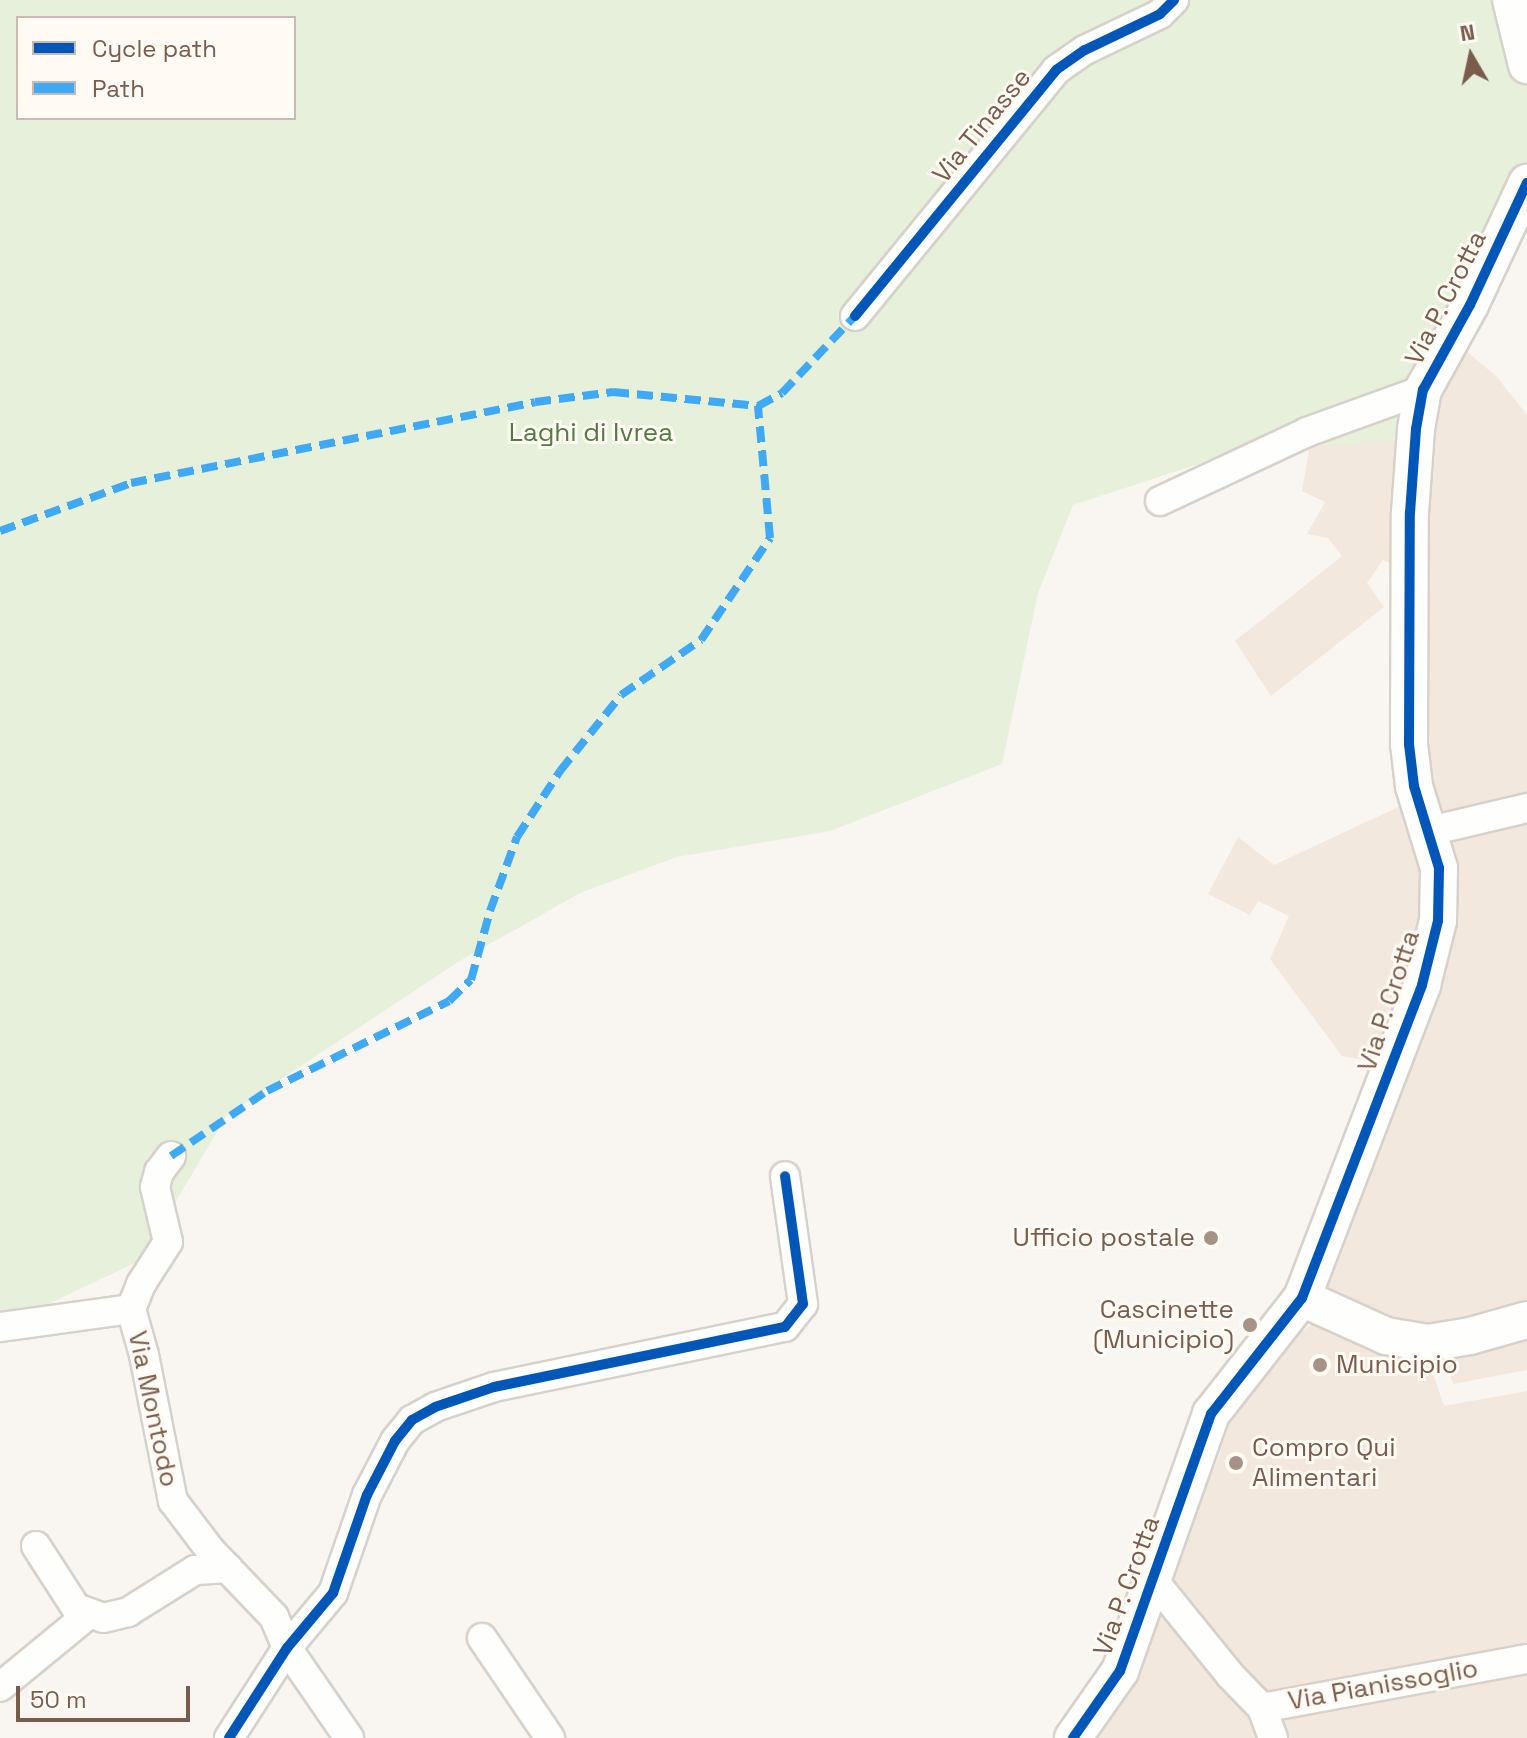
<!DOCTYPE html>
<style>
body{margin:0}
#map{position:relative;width:1527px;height:1738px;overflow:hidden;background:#f9f5f0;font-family:"Space Grotesk",sans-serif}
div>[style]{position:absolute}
.residential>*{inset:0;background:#f2e8de}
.green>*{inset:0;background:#e7f0db}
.roads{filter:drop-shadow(2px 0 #d7d1cb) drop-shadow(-2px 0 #d7d1cb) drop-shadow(0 2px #d7d1cb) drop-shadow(0 -2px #d7d1cb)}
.minor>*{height:28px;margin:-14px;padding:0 14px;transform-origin:14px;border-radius:14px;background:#fefefd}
.tertiary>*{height:36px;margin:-18px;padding:0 18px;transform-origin:18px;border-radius:18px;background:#fefefd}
.quiet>*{height:8px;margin-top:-4px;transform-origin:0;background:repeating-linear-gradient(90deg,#3fa9f5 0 16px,transparent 0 24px)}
.cycleway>*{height:10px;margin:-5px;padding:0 5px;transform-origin:5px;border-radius:5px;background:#0057b8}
.dots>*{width:22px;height:22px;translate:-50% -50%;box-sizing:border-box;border:4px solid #fffaf3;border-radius:50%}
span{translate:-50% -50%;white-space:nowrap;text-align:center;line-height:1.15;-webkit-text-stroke:6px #fffaf3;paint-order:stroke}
.street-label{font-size:26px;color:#7a5c4d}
.park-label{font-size:26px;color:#537a41}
.poi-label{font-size:26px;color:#7a5c4d}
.right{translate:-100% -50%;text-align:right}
.left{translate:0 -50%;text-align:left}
.legend{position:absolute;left:16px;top:16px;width:280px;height:104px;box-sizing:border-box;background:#fffaf3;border:2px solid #cabbb1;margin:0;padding:10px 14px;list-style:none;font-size:24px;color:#7a5c4d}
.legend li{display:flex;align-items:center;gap:16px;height:40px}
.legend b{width:40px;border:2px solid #cabbb1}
.north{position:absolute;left:1431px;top:16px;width:80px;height:80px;-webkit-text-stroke:6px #fffaf3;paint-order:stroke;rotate:351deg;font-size:22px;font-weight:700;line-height:32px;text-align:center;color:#7a5c4d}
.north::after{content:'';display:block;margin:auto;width:28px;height:36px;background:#7a5c4d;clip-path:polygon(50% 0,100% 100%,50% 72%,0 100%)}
.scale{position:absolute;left:16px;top:1686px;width:174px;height:36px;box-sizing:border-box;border:4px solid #7a5c4d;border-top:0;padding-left:10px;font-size:24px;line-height:28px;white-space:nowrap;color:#7a5c4d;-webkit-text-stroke:6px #fffaf3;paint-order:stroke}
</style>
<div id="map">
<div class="residential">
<div style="clip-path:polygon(1465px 350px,1497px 377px,1527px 415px,1527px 800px,1440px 818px,1432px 781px,1419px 587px,1433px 396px)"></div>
<div style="clip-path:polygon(1407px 401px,1405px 569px,1383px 560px,1367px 583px,1384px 607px,1271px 696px,1235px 641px,1342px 556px,1328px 538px,1307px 534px,1325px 502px,1302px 491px,1309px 449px)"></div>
<div style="clip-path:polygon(1409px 802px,1431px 877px,1388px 1064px,1342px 1056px,1270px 959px,1289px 916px,1258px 901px,1250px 915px,1208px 894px,1238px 837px,1274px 865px)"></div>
<div style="clip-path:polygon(1527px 816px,1527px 1310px,1415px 1335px,1316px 1291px,1449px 837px)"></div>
<div style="clip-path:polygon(1329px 1318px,1425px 1349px,1444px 1406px,1527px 1391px,1527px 1651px,1260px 1694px,1169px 1576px,1219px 1456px,1237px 1397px,1282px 1349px,1309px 1326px)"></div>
<div style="clip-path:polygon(1527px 1328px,1527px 1370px,1453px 1384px,1441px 1347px)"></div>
<div style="clip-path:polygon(1159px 1605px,1269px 1738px,1093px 1738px)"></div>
<div style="clip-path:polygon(1527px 1671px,1527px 1738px,1279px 1738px,1269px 1719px)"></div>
</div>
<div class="green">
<div style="clip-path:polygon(evenodd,0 0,1523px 0,1527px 14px,1527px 201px,1416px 439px,1238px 451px,1073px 505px,1038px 593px,1002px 764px,830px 831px,677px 857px,580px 893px,458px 962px,227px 1115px,141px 1260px,0 1327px,0 0,18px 18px,294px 18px,294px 118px,18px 118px,18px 18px)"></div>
</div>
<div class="roads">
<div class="minor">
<div style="left:855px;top:316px;width:318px;rotate:-50.7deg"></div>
<div style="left:1056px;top:70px;width:35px;rotate:-35deg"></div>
<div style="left:1085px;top:50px;width:83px;rotate:-25.6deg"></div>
<div style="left:1160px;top:14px;width:20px;rotate:-45deg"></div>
<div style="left:1160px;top:501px;width:162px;rotate:-25.1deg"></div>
<div style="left:1307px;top:432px;width:123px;rotate:-19.9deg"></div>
<div style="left:1430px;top:831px;width:100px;rotate:-13.3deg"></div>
<div style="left:131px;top:1309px;width:48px;rotate:74.2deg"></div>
<div style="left:144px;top:1355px;width:149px;rotate:78.8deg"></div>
<div style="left:173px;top:1501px;width:63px;rotate:52.8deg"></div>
<div style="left:211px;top:1551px;width:91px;rotate:46.3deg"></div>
<div style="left:274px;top:1617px;width:34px;rotate:67deg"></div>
<div style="left:287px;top:1648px;width:109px;rotate:55.4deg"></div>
<div style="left:131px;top:1309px;width:27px;rotate:-68deg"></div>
<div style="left:141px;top:1284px;width:50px;rotate:-57.3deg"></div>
<div style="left:168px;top:1242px;width:57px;rotate:-103.3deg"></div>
<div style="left:155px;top:1187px;width:16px;rotate:-75deg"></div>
<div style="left:159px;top:1172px;width:20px;rotate:-53deg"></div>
<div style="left:0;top:1327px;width:132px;rotate:-7.8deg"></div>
<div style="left:36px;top:1546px;width:74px;rotate:57.2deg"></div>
<div style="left:76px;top:1608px;width:29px;rotate:20deg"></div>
<div style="left:103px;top:1618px;width:26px;rotate:-13deg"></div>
<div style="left:128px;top:1612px;width:79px;rotate:-32.1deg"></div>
<div style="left:195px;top:1570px;width:33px;rotate:-3deg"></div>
<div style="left:1154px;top:1581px;width:121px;rotate:51deg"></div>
<div style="left:1230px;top:1675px;width:46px;rotate:45.9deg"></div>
<div style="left:1262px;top:1708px;width:269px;rotate:-10.5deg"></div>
<div style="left:482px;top:1638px;width:121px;rotate:55.8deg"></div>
<div style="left:0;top:1687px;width:115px;rotate:-39.4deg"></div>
<div style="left:1262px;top:1708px;width:32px;rotate:70deg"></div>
<div style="left:229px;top:1738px;width:107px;rotate:-57.2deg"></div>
<div style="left:287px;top:1648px;width:72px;rotate:-50.1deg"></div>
<div style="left:333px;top:1593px;width:104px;rotate:-70.9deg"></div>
<div style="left:367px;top:1495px;width:61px;rotate:-62.6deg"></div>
<div style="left:395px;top:1441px;width:27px;rotate:-51deg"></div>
<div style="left:412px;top:1420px;width:26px;rotate:-29deg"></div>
<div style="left:435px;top:1407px;width:62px;rotate:-18.7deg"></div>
<div style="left:494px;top:1387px;width:297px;rotate:-11.7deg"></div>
<div style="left:785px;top:1327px;width:29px;rotate:-52deg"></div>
<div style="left:803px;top:1304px;width:129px;rotate:-98deg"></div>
</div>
<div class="tertiary">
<div style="left:1511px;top:0;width:67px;rotate:76.2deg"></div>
<div style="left:1302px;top:1298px;width:92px;rotate:24.3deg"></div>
<div style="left:1386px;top:1336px;width:43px;rotate:9.5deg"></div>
<div style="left:1428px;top:1343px;width:43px;rotate:-9.5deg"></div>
<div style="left:1470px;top:1336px;width:59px;rotate:-15.7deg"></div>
<div style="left:1073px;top:1738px;width:82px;rotate:-55deg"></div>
<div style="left:1120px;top:1671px;width:273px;rotate:-70.5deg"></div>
<div style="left:1211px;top:1414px;width:147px;rotate:-51.9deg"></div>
<div style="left:1302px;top:1298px;width:335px;rotate:-69deg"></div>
<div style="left:1422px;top:985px;width:66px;rotate:-76deg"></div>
<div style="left:1438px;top:921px;width:53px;rotate:-88.9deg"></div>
<div style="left:1439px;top:868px;width:86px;rotate:-107deg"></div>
<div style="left:1414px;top:786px;width:42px;rotate:-96.8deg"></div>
<div style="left:1409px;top:744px;width:231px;rotate:-89.8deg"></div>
<div style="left:1410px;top:513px;width:84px;rotate:-85.9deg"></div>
<div style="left:1416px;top:429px;width:40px;rotate:-80deg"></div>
<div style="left:1423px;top:390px;width:97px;rotate:-61.1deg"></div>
<div style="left:1470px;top:305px;width:135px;rotate:-65deg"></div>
</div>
</div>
<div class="quiet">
<div style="left:758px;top:406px;width:27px;rotate:-28deg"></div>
<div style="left:782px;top:393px;width:106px;rotate:-46.5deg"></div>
<div style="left:0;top:531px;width:140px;rotate:-20.1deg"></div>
<div style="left:131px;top:483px;width:412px;rotate:-11.3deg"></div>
<div style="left:535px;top:402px;width:79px;rotate:-7.3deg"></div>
<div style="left:613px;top:392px;width:146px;rotate:5.5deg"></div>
<div style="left:171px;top:1156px;width:116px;rotate:-34.1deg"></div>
<div style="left:267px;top:1091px;width:203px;rotate:-26.3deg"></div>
<div style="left:449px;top:1001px;width:30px;rotate:-44deg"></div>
<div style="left:471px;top:980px;width:72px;rotate:-74.6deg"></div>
<div style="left:490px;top:911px;width:79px;rotate:-70deg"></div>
<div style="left:517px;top:837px;width:79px;rotate:-56.9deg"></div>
<div style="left:560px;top:771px;width:97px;rotate:-51.2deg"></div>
<div style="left:621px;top:695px;width:97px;rotate:-34.5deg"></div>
<div style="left:701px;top:640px;width:123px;rotate:-55.9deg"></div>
<div style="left:770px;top:538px;width:133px;rotate:-95.2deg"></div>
</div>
<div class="cycleway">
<div style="left:855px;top:316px;width:318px;rotate:-50.7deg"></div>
<div style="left:1056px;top:70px;width:35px;rotate:-35deg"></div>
<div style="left:1085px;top:50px;width:83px;rotate:-25.6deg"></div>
<div style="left:1160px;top:14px;width:20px;rotate:-45deg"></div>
<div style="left:229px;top:1738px;width:107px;rotate:-57.2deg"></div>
<div style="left:287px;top:1648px;width:72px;rotate:-50.1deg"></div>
<div style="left:333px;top:1593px;width:104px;rotate:-70.9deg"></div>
<div style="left:367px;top:1495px;width:61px;rotate:-62.6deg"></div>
<div style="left:395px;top:1441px;width:27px;rotate:-51deg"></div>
<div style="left:412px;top:1420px;width:26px;rotate:-29deg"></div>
<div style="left:435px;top:1407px;width:62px;rotate:-18.7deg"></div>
<div style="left:494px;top:1387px;width:297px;rotate:-11.7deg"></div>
<div style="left:785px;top:1327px;width:29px;rotate:-52deg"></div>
<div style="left:803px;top:1304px;width:129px;rotate:-98deg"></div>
<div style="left:1073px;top:1738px;width:82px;rotate:-55deg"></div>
<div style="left:1120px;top:1671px;width:273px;rotate:-70.5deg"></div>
<div style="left:1211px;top:1414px;width:147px;rotate:-51.9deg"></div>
<div style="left:1302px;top:1298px;width:335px;rotate:-69deg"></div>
<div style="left:1422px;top:985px;width:66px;rotate:-76deg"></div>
<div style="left:1438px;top:921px;width:53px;rotate:-88.9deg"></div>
<div style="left:1439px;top:868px;width:86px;rotate:-107deg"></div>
<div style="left:1414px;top:786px;width:42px;rotate:-96.8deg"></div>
<div style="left:1409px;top:744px;width:231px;rotate:-89.8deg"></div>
<div style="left:1410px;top:513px;width:84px;rotate:-85.9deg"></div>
<div style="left:1416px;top:429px;width:40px;rotate:-80deg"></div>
<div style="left:1423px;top:390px;width:97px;rotate:-61.1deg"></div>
<div style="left:1470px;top:305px;width:135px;rotate:-65deg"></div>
</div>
<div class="dots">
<div style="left:1211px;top:1238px;background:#a69286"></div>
<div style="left:1250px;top:1325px;background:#a69286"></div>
<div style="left:1320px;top:1365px;background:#a69286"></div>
<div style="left:1236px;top:1463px;background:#a69286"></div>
</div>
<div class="street-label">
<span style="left:982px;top:126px;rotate:-51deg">Via Tinasse</span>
<span style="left:1446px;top:298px;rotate:-63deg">Via P. Crotta</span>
<span style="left:1389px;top:1001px;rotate:-72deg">Via P. Crotta</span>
<span style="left:153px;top:1409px;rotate:78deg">Via Montodo</span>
<span style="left:1127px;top:1586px;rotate:-70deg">Via P. Crotta</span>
<span style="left:1383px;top:1685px;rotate:-10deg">Via Pianissoglio</span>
</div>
<div class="park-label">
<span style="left:591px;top:433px">Laghi di Ivrea</span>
</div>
<div class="poi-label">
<span class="right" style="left:1195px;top:1238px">Ufficio postale</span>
<span class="right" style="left:1234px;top:1325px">Cascinette<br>(Municipio)</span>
<span class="left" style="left:1336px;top:1365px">Municipio</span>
<span class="left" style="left:1252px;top:1463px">Compro Qui<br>Alimentari</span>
</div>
<ul class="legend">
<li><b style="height:10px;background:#0057b8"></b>Cycle path</li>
<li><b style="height:10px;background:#3fa9f5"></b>Path</li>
</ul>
<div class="north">N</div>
<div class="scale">50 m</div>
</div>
